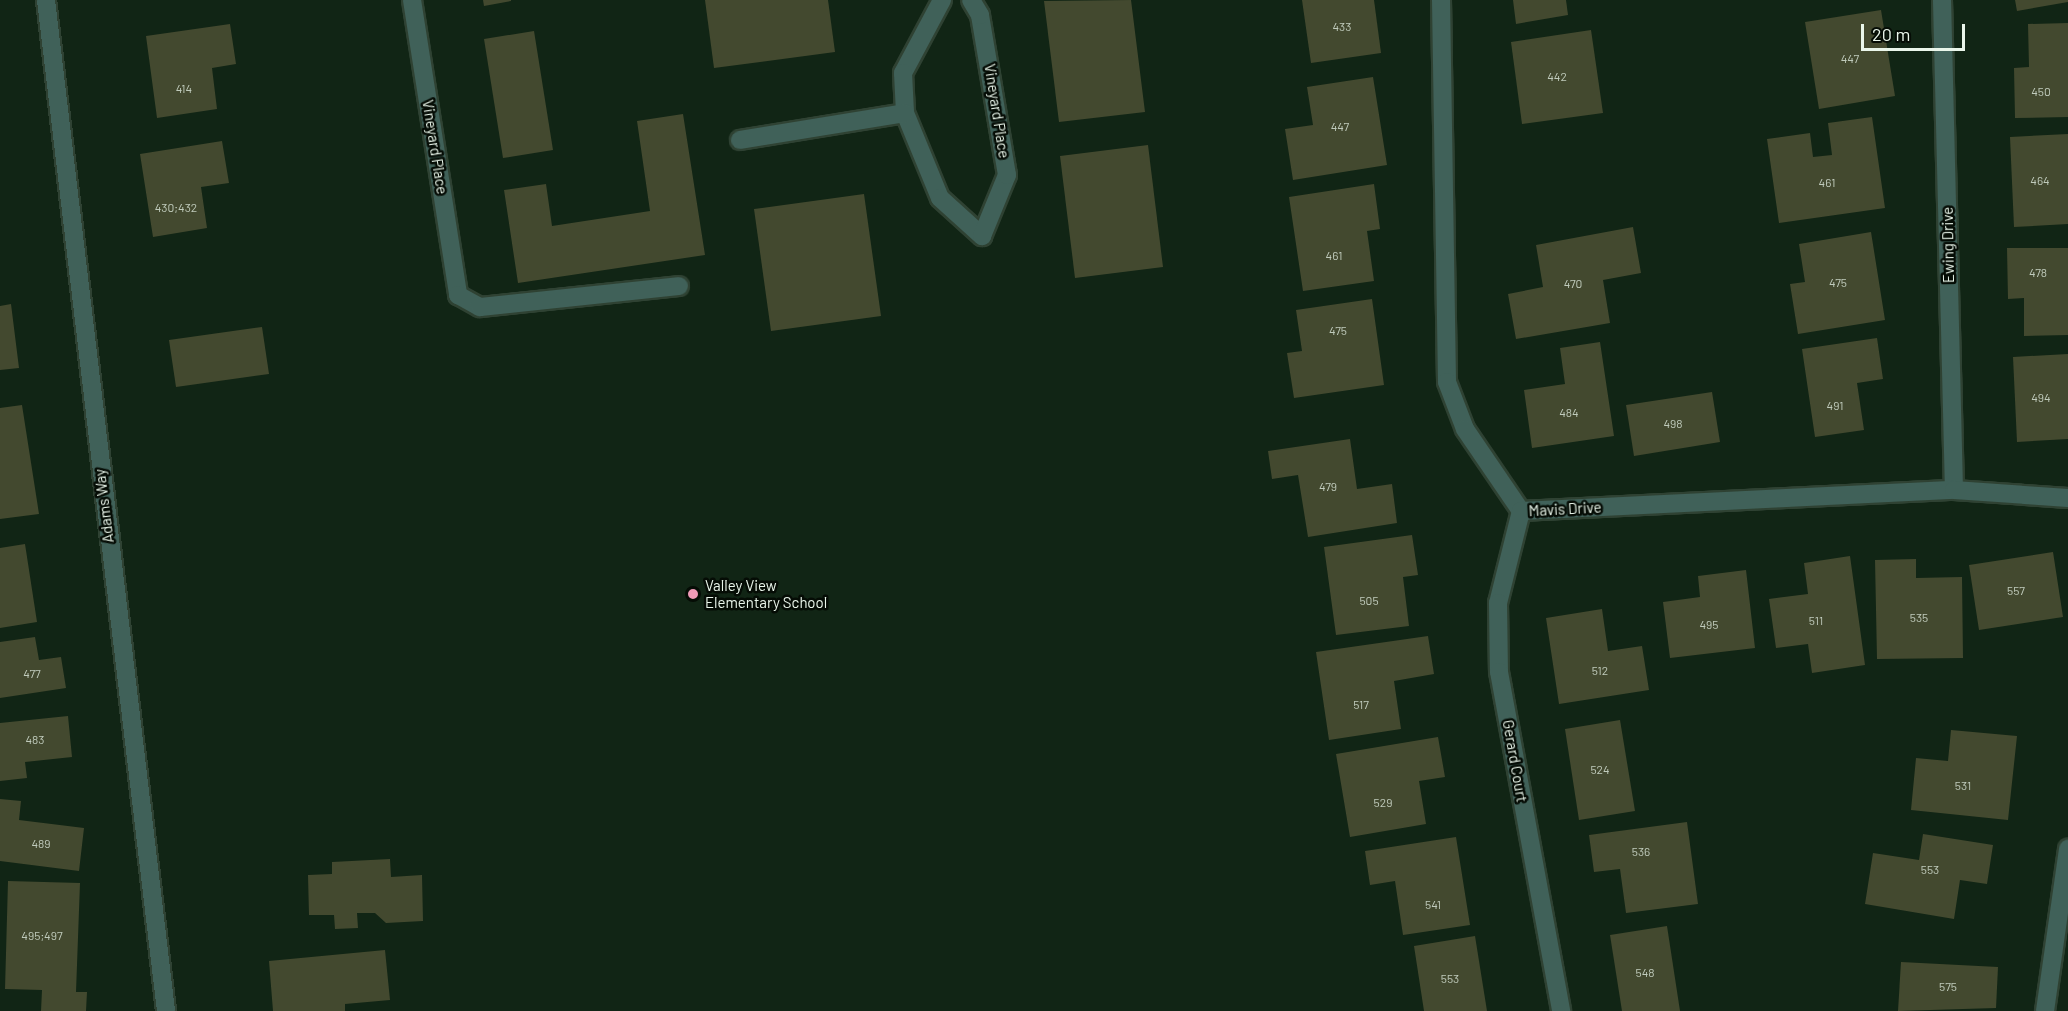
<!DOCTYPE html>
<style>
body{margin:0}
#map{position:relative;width:2068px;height:1011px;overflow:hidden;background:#112515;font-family:Barlow,sans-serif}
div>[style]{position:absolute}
.building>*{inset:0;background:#43492f}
.roads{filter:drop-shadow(2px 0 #2f4233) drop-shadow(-2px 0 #2f4233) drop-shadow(0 2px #2f4233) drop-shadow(0 -2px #2f4233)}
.street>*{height:18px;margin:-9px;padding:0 9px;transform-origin:9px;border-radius:9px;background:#406159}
.dots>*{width:16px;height:16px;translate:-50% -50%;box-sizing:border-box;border:3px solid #050c05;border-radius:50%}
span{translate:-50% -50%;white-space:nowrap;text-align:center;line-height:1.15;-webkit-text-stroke:5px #050c05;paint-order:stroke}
.number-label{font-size:12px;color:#c0cbbc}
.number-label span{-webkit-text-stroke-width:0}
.street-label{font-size:15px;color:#eaf6eb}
.poi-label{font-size:15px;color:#eaf6eb}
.left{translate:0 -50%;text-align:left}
.scale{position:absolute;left:1861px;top:24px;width:104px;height:27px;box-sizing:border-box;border:3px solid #eaf6eb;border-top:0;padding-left:8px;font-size:18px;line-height:21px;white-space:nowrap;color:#eaf6eb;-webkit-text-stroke:4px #050c05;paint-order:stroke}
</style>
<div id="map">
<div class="building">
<div style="clip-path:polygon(483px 0,511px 0,511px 1px,484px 6px)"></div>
<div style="clip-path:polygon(705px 0,828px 0,835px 52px,714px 68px)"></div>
<div style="clip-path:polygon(1131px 0,1145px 112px,1059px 122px,1044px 1px)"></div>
<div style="clip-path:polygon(1302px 0,1374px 0,1381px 53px,1311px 63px)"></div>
<div style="clip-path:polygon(1513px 0,1566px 0,1568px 15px,1516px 24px)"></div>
<div style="clip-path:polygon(2015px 0,2068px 0,2068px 2px,2017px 11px)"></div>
<div style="clip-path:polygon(1881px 10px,1895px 96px,1819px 109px,1805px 22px)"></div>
<div style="clip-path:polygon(2068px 23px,2068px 117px,2015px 118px,2014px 68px,2029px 67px,2028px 24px)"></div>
<div style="clip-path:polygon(230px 24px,236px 64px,212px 68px,217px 109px,157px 118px,146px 36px)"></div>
<div style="clip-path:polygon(1591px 30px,1603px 113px,1522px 124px,1511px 42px)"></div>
<div style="clip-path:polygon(534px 31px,553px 150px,503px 158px,484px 39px)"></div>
<div style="clip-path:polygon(1373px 77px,1387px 165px,1293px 180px,1285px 129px,1313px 125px,1307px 87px)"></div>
<div style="clip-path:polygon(683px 114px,705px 255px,518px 283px,504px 190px,546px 184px,552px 226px,650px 211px,637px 121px)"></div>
<div style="clip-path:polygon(1872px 117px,1885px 208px,1779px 223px,1767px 139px,1810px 133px,1813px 157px,1832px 155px,1828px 123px)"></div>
<div style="clip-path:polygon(2068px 134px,2068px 224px,2014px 227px,2010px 137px)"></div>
<div style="clip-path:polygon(222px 141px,229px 183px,201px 187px,207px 228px,153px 237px,140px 154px)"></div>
<div style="clip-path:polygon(1148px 145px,1163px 267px,1075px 278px,1060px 156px)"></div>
<div style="clip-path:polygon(1374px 184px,1380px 229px,1367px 231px,1374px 281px,1303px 291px,1289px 197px)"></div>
<div style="clip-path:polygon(864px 194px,881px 316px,771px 331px,754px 209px)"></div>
<div style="clip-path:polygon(1633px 227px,1641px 273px,1603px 280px,1610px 323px,1516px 339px,1508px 294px,1543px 287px,1536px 245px)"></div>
<div style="clip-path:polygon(1871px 232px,1885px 320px,1798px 334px,1790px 284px,1805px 282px,1799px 244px)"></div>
<div style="clip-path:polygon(2007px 248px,2068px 248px,2068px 335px,2024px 336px,2024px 298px,2008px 299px)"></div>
<div style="clip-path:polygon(1372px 299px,1384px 385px,1294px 398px,1287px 353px,1302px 351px,1296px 310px)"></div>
<div style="clip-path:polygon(11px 304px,19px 368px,0 370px,0 306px)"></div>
<div style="clip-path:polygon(262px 327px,269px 374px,176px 387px,169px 340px)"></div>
<div style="clip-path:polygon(1877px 338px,1883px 379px,1857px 383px,1864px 430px,1815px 437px,1802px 349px)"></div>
<div style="clip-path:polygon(1600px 342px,1614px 436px,1532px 448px,1524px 390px,1565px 384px,1560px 348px)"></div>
<div style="clip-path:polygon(2068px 354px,2068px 439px,2017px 442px,2013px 357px)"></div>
<div style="clip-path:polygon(1712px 392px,1720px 442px,1634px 456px,1626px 405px)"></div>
<div style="clip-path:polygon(22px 405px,39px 514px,0 519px,0 408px)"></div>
<div style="clip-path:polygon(1350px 439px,1357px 489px,1392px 484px,1397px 523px,1308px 537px,1298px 475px,1272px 479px,1268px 451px)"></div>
<div style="clip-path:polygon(1412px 535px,1418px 575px,1403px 577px,1409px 626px,1336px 635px,1324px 547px)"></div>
<div style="clip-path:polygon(25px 544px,37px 622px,0 628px,0 548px)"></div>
<div style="clip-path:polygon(2053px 552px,2063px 617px,1979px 630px,1969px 565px)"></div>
<div style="clip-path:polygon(1850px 556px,1865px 665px,1812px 673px,1808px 644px,1776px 648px,1769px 599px,1808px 594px,1804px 563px)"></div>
<div style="clip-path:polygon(1916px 559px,1916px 578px,1962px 577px,1963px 658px,1877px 659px,1875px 560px)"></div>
<div style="clip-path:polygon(1746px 570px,1755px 648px,1670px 658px,1663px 602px,1700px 597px,1698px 576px)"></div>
<div style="clip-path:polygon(1602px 609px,1608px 651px,1642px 646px,1649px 690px,1559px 704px,1546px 618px)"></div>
<div style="clip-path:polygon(1428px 636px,1434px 674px,1394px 681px,1401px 729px,1329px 740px,1316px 652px)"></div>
<div style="clip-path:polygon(35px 637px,39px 660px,61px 657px,66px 688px,0 698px,0 642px)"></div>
<div style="clip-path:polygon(68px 716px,72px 757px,25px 762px,27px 778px,0 781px,0 723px)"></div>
<div style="clip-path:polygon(1620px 720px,1635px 811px,1579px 820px,1565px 729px)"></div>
<div style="clip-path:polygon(1951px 730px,2017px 736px,2008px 820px,1911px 810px,1916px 758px,1948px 761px)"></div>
<div style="clip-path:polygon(1438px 737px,1445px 777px,1419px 781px,1426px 824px,1350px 837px,1336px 754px)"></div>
<div style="clip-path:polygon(0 799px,21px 801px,19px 820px,84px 828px,79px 871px,0 861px)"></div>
<div style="clip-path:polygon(1687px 822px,1698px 904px,1626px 913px,1620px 869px,1594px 872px,1589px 835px)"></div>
<div style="clip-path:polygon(1923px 834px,1993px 845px,1987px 884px,1960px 880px,1954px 919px,1865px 904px,1873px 853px,1919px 860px)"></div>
<div style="clip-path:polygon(1456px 837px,1470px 925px,1403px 935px,1395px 881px,1370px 885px,1365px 851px)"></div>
<div style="clip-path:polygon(390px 859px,391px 877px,422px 875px,423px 921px,386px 923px,375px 913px,357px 913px,358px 928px,335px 929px,334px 915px,309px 915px,308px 875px,332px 874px,332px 862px)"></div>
<div style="clip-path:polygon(8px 881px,80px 883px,76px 992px,87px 992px,86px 1011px,41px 1011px,42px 990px,5px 989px)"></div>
<div style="clip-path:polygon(1667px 926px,1680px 1011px,1622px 1011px,1610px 935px)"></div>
<div style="clip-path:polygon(1475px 936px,1487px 1011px,1424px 1011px,1414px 946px)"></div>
<div style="clip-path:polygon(385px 950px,390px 1000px,345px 1004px,345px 1011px,273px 1011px,269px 961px)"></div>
<div style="clip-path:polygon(1901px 962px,1998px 967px,1996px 1008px,1898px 1011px)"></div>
</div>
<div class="roads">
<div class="street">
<div style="left:46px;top:0;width:1018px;rotate:83.23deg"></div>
<div style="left:412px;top:0;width:299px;rotate:81.1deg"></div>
<div style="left:458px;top:295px;width:25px;rotate:29deg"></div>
<div style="left:480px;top:307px;width:200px;rotate:-6deg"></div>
<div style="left:942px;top:0;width:83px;rotate:118.1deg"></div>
<div style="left:903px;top:73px;width:40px;rotate:87.1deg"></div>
<div style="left:905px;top:113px;width:92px;rotate:67.6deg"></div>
<div style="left:940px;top:198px;width:57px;rotate:42.1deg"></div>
<div style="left:982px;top:236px;width:66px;rotate:-67.7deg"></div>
<div style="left:1007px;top:175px;width:162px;rotate:-99.6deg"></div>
<div style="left:980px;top:15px;width:17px;rotate:-121deg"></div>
<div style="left:1441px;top:0;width:382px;rotate:89.1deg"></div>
<div style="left:1447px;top:382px;width:50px;rotate:69deg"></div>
<div style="left:1465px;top:429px;width:99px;rotate:55.7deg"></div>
<div style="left:1942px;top:0;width:490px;rotate:88.6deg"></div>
<div style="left:740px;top:140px;width:167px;rotate:-9.3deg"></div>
<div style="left:1521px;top:511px;width:434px;rotate:-2.8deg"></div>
<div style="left:1954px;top:490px;width:114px;rotate:4deg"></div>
<div style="left:1521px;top:511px;width:95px;rotate:104deg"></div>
<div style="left:1498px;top:603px;width:69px;rotate:89.2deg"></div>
<div style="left:1499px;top:672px;width:345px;rotate:79.6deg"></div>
<div style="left:2045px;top:1011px;width:164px;rotate:-81.9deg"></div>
</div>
</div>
<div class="dots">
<div style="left:693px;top:594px;background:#f09ab7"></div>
</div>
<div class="number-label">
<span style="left:1342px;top:27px">433</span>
<span style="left:1850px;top:59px">447</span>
<span style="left:1557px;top:77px">442</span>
<span style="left:184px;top:89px">414</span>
<span style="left:2041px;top:92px">450</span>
<span style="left:1340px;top:127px">447</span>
<span style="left:2040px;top:181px">464</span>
<span style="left:1827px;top:183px">461</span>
<span style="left:176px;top:208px">430;432</span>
<span style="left:1334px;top:256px">461</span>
<span style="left:2038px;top:273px">478</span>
<span style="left:1838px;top:283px">475</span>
<span style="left:1573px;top:284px">470</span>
<span style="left:1338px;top:331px">475</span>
<span style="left:2041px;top:398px">494</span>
<span style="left:1835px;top:406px">491</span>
<span style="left:1569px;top:413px">484</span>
<span style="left:1673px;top:424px">498</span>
<span style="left:1328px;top:487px">479</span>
<span style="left:2016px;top:591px">557</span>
<span style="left:1369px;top:601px">505</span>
<span style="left:1919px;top:618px">535</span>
<span style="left:1816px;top:621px">511</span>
<span style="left:1709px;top:625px">495</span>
<span style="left:1600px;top:671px">512</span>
<span style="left:32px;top:674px">477</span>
<span style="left:1361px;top:705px">517</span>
<span style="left:35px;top:740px">483</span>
<span style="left:1600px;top:770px">524</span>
<span style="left:1963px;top:786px">531</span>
<span style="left:1383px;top:803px">529</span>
<span style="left:41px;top:844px">489</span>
<span style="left:1641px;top:852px">536</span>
<span style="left:1930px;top:870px">553</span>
<span style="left:1433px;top:905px">541</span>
<span style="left:42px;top:936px">495;497</span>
<span style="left:1645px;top:973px">548</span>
<span style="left:1450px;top:979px">553</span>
<span style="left:1948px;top:987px">575</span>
</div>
<div class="street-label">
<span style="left:997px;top:111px;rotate:81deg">Vineyard Place</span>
<span style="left:435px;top:147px;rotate:81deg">Vineyard Place</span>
<span style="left:1948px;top:245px;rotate:-91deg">Ewing Drive</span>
<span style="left:104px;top:506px;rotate:-97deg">Adams Way</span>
<span style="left:1565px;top:509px;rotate:-3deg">Mavis Drive</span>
<span style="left:1515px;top:761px;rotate:80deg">Gerard Court</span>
</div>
<div class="poi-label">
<span class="left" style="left:705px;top:594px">Valley View<br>Elementary School</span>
</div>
<div class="scale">20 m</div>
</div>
